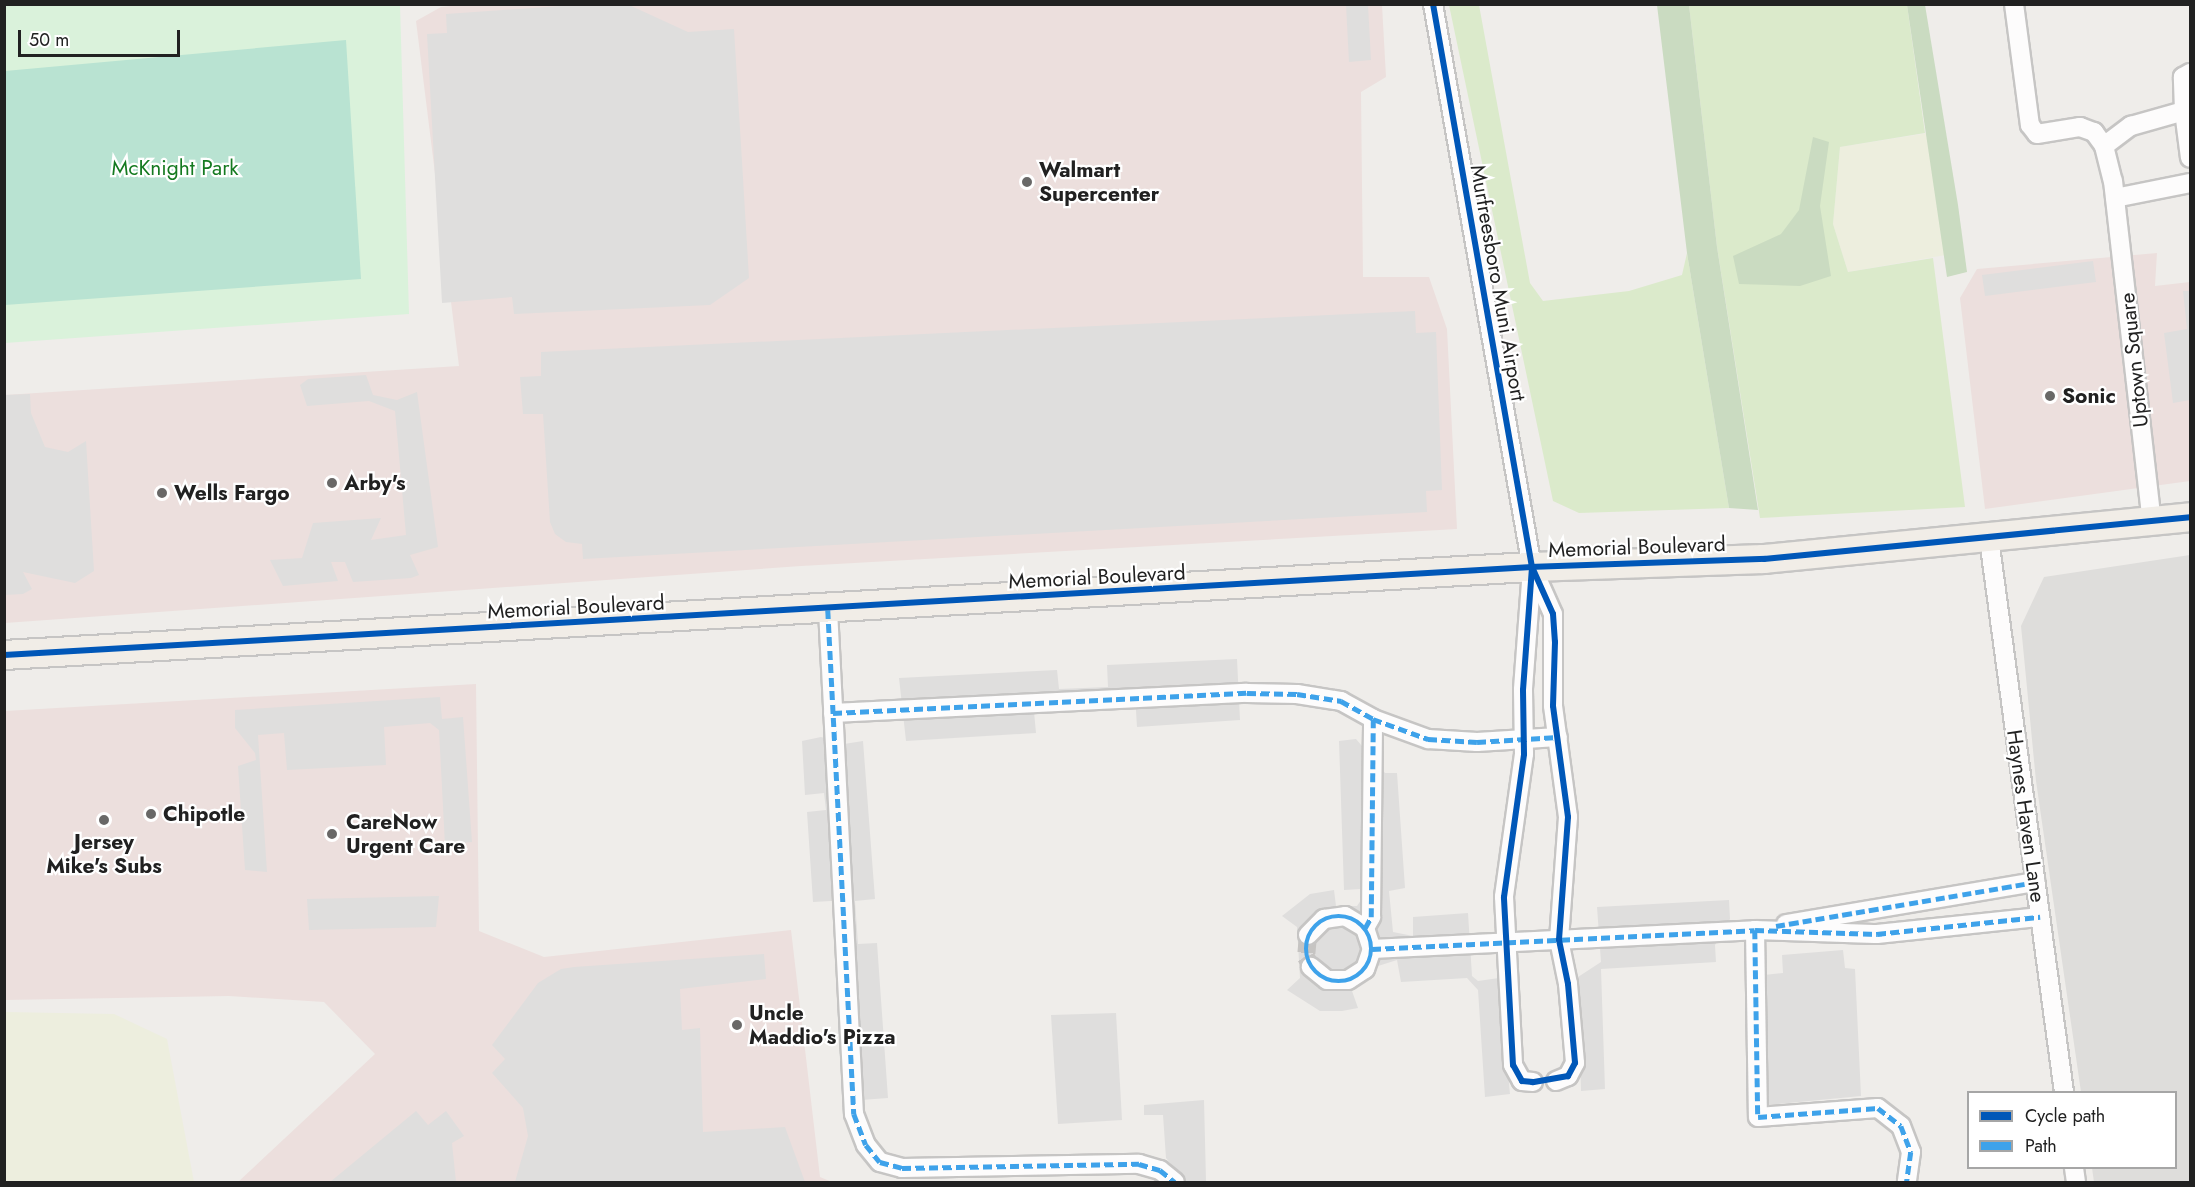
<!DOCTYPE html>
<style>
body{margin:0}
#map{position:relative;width:2195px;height:1187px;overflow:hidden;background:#efedea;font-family:Jost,sans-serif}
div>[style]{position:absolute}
.residential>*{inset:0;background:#dedddb}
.commercial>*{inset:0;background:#ecdfdd}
.farmland>*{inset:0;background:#edeede}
.grass>*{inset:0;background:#dbeacb}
.forest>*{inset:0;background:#cadbc1}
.park>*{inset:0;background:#daf2db}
.pitch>*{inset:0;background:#b9e3d2}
.parking>*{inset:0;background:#dfdedd}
.street-tunnel>*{height:18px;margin-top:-9px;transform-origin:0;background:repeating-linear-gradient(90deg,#c6c4c2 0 18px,transparent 0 27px)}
.roads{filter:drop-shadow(2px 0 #c6c5c4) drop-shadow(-2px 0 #c6c5c4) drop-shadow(0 2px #c6c5c4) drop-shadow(0 -2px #c6c5c4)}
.street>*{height:18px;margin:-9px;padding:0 9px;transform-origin:9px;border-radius:9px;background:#fdfcfc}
.primary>*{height:28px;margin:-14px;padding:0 14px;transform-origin:14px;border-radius:14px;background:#f1ede7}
.quiet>*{height:4.5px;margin-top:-2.25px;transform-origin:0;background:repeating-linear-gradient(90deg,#3ea2ea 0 9px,transparent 0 13.5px)}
.quiet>.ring{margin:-2.25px;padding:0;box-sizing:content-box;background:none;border:4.5px solid #3ea2ea;border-radius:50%}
.cycleway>*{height:6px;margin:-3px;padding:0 3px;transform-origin:3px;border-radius:3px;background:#0057b8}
.dots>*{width:16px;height:16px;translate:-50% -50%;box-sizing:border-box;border:3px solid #fff;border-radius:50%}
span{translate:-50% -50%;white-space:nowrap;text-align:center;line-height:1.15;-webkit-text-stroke:4.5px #fff;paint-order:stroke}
.park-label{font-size:21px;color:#147a20}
.poi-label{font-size:21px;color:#212121;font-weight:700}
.left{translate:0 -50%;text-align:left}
.street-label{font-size:21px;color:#212121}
.frame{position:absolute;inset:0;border:6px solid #212121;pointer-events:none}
.legend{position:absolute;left:1967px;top:1091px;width:210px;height:78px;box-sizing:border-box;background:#fff;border:2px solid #a6a6a6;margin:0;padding:8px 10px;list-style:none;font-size:18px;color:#212121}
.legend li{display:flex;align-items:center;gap:12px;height:30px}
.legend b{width:30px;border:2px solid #a6a6a6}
.scale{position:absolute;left:18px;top:30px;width:162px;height:27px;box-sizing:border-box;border:3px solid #212121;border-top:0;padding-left:8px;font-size:18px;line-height:21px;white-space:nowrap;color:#212121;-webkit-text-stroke:4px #fff;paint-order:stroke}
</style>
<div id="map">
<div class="residential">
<div style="clip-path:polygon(2190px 555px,2190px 1182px,2094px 1182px,2092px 1168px,2176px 1168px,2176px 1092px,2081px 1092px,2036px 781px,2021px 626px,2044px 577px)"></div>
</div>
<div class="commercial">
<div style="clip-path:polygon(470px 4px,1382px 5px,1386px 77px,1361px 92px,1363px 277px,1429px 277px,1447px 329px,1457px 529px,801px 566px,5px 623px,5px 395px,459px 366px,416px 21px,441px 7px)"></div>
<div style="clip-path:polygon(2157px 253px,2155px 286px,2190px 282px,2190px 481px,1985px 509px,1960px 298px,1977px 269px)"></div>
<div style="clip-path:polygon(476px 684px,479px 931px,544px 957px,791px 930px,820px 1177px,832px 1182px,238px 1182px,375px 1054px,324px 1002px,229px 996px,5px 1000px,5px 711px)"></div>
</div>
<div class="farmland">
<div style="clip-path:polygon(1935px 132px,1957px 253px,1848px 272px,1833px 224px,1840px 147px)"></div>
<div style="clip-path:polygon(5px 1012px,114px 1014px,167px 1039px,194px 1182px,5px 1182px)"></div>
</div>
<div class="grass">
<div style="clip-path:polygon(1449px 5px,1479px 5px,1530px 283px,1543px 301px,1629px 291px,1682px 275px,1687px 253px,1729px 508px,1579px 513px,1553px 501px)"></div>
<div style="clip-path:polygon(1689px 5px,1907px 5px,1925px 133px,1840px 147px,1833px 224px,1848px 272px,1933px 258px,1965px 507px,1760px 518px,1717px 247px)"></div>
</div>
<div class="forest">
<div style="clip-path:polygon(1657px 5px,1689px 5px,1717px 247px,1758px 510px,1729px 508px,1687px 253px)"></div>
<div style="clip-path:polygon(1907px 5px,1925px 5px,1958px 205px,1967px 272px,1947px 277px)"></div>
<div style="clip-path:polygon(1813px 137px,1829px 142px,1820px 206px,1831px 276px,1800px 286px,1739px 284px,1733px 256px,1781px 234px,1799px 210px)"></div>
</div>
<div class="park">
<div style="clip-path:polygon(5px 5px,400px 5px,409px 314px,5px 343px)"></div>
</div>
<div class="pitch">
<div style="clip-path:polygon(346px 40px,361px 279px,5px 305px,5px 71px)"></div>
</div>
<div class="parking">
<div style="clip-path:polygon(575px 5px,629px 5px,688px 32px,734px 29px,749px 278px,710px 305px,514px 314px,512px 297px,442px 303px,427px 34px,447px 33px,446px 14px)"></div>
<div style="clip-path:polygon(1346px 5px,1368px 5px,1371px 60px,1349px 62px)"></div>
<div style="clip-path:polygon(2093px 261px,2096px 282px,1985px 296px,1982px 275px)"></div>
<div style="clip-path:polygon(2183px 291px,2190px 291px,2190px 400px,2173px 403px,2164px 333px,2187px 329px)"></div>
<div style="clip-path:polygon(1415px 311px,1416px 333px,1436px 332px,1442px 490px,1426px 491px,1427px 512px,583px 559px,582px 544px,566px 542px,555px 534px,550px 522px,543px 414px,523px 414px,520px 377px,541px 376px,541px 352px)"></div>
<div style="clip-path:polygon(366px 375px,373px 395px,397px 400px,417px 392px,438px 547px,410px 555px,419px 575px,411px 578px,353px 582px,345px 562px,331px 562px,338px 581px,283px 586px,270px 560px,302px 558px,313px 523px,381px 518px,371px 540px,406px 535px,395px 411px,369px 401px,307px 406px,300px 385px,308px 379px)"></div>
<div style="clip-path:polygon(30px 394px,31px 413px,45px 447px,68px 452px,86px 441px,94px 571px,75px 583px,23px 572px,32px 589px,23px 594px,5px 595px,5px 395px)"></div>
<div style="clip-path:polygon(1237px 659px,1240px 720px,1137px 727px,1135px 695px,1033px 701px,1036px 733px,906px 741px,899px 678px,1057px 670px,1059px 689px,1108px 687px,1107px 665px)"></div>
<div style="clip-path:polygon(440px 697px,442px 719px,463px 717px,472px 842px,445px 845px,439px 730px,430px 723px,384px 727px,386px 765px,287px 770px,284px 733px,258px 735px,267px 872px,245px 870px,238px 766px,256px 760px,255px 753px,235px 728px,235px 710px)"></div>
<div style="clip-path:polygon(821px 737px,844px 744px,863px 741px,875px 899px,855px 901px,858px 944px,877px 943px,888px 1098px,861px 1100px,849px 900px,813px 902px,807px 812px,826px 810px,824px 793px,805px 795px,802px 741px)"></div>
<div style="clip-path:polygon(1356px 739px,1385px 773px,1397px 773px,1405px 888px,1389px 891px,1393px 932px,1413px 936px,1413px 917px,1468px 913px,1472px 976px,1478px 981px,1499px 978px,1510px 1094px,1485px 1097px,1478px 990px,1467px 978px,1401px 982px,1397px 960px,1378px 966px,1352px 991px,1358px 1008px,1342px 1011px,1320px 1011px,1287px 990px,1300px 978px,1297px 927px,1282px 916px,1310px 894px,1334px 890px,1336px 906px,1357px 906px,1365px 894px,1361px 889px,1344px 890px,1339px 741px)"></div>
<div style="clip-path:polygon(439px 896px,436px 927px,309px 930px,307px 899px)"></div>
<div style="clip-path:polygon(1729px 900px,1730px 919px,1715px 945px,1716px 962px,1601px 969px,1605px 1089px,1581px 1091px,1578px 977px,1601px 962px,1597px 907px)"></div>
<div style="clip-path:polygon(1843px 950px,1845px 968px,1855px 969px,1861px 1096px,1769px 1105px,1764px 975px,1783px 973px,1782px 955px)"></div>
<div style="clip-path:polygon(764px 954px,766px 979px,680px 989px,682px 1030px,700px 1028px,703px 1132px,785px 1127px,805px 1182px,492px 1182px,515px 1182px,528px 1136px,523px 1108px,492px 1073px,505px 1059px,492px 1045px,538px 983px,561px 969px,574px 967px)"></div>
<div style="clip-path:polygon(1116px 1013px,1122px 1120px,1058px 1124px,1051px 1015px)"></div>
<div style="clip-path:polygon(1204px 1100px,1206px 1181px,1186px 1182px,1166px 1158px,1163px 1115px,1144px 1115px,1144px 1105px)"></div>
<div style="clip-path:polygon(416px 1111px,428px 1125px,446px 1111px,464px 1136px,452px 1143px,456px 1182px,330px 1182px)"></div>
</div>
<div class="street-tunnel">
<div style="left:1308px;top:935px;width:22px;rotate:95deg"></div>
<div style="left:1306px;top:957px;width:11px;rotate:63deg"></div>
</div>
<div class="roads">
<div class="street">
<div style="left:1433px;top:4px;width:572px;rotate:80.03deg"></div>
<div style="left:1532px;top:567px;width:51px;rotate:65.9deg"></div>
<div style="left:1553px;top:614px;width:92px;rotate:90deg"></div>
<div style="left:1553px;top:706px;width:112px;rotate:82.3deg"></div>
<div style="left:1568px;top:817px;width:123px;rotate:94.2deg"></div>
<div style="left:1559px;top:940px;width:45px;rotate:78.4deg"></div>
<div style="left:1568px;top:984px;width:79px;rotate:84.9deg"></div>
<div style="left:1575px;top:1063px;width:15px;rotate:118deg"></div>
<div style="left:1568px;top:1076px;width:13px;rotate:157deg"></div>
<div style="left:2014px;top:4px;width:122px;rotate:82.5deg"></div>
<div style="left:2030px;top:125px;width:11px;rotate:52deg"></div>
<div style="left:2037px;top:134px;width:44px;rotate:-9.2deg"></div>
<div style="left:2080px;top:127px;width:15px;rotate:20deg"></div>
<div style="left:2094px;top:132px;width:17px;rotate:54deg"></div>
<div style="left:2104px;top:146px;width:36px;rotate:76deg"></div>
<div style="left:2113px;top:181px;width:344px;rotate:83.5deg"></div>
<div style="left:2184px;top:111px;width:47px;rotate:82.7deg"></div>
<div style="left:2104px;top:146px;width:34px;rotate:-37deg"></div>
<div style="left:2131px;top:126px;width:55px;rotate:-15.8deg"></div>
<div style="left:2184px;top:111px;width:34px;rotate:-92deg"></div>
<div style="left:2183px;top:77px;width:8px;rotate:-30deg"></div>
<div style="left:2115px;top:198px;width:76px;rotate:-11.3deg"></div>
<div style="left:1989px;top:539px;width:558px;rotate:82.28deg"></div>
<div style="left:1532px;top:569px;width:121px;rotate:94.3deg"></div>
<div style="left:1523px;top:690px;width:64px;rotate:89.1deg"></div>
<div style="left:1524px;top:754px;width:144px;rotate:98deg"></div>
<div style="left:1504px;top:897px;width:168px;rotate:86.9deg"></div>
<div style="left:1513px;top:1065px;width:18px;rotate:61deg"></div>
<div style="left:1522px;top:1081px;width:11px;rotate:5deg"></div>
<div style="left:828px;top:610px;width:505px;rotate:87.05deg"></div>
<div style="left:854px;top:1114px;width:33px;rotate:69deg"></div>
<div style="left:866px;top:1145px;width:22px;rotate:51deg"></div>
<div style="left:880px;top:1162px;width:23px;rotate:15deg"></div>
<div style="left:902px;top:1168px;width:237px;rotate:-1deg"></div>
<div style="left:1139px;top:1164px;width:22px;rotate:16deg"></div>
<div style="left:1160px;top:1170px;width:19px;rotate:39deg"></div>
<div style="left:833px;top:713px;width:414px;rotate:-2.8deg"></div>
<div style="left:1247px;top:693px;width:50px;rotate:1.1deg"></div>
<div style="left:1297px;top:694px;width:45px;rotate:9deg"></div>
<div style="left:1341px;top:701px;width:37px;rotate:29deg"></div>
<div style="left:1373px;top:719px;width:59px;rotate:20deg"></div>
<div style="left:1428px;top:739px;width:49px;rotate:3.5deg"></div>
<div style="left:1477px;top:742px;width:81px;rotate:-3.5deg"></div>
<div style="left:1786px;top:924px;width:253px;rotate:-9.6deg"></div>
<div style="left:1365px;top:928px;width:13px;rotate:-61deg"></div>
<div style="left:1371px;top:917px;width:198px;rotate:-89.4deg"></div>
<div style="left:1755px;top:930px;width:187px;rotate:89.1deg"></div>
<div style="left:1758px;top:1117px;width:120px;rotate:-4.3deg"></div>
<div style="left:1878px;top:1108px;width:29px;rotate:38deg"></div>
<div style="left:1901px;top:1126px;width:28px;rotate:69deg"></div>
<div style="left:1911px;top:1152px;width:30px;rotate:98deg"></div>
<div style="left:1308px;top:935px;width:23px;rotate:-45deg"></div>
<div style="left:1324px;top:919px;width:21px;rotate:-8deg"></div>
<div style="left:1345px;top:916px;width:23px;rotate:31deg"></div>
<div style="left:1365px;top:928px;width:22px;rotate:72deg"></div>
<div style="left:1372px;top:949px;width:21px;rotate:109deg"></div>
<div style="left:1365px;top:969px;width:20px;rotate:147deg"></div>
<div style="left:1348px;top:980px;width:21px;rotate:180deg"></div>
<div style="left:1327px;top:980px;width:21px;rotate:-141deg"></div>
<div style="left:1372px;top:949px;width:383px;rotate:-2.8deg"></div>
<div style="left:1755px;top:930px;width:122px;rotate:1.9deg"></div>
<div style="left:1877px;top:934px;width:164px;rotate:-6deg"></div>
<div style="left:2074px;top:1168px;width:14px;rotate:82deg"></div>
</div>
<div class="primary">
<div style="left:4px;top:655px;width:1531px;rotate:-3.3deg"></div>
<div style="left:1532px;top:567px;width:232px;rotate:-2deg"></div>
<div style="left:1764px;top:559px;width:428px;rotate:-5.6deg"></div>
</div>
</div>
<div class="quiet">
<div style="left:828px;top:610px;width:505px;rotate:87.05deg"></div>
<div style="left:854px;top:1114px;width:33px;rotate:69deg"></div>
<div style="left:866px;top:1145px;width:22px;rotate:51deg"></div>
<div style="left:880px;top:1162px;width:23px;rotate:15deg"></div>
<div style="left:902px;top:1168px;width:237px;rotate:-1deg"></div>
<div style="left:1139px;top:1164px;width:22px;rotate:16deg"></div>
<div style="left:1160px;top:1170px;width:19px;rotate:39deg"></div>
<div style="left:833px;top:713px;width:414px;rotate:-2.8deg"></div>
<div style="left:1247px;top:693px;width:50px;rotate:1.1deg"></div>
<div style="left:1297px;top:694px;width:45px;rotate:9deg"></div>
<div style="left:1341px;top:701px;width:37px;rotate:29deg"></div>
<div style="left:1373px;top:719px;width:59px;rotate:20deg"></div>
<div style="left:1428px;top:739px;width:49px;rotate:3.5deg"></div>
<div style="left:1477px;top:742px;width:81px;rotate:-3.5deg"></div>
<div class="ring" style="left:1306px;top:916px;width:61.5px;height:61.5px"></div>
<div style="left:1776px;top:926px;width:263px;rotate:-9.6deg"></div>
<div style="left:1365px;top:928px;width:13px;rotate:-61deg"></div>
<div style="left:1371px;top:917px;width:198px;rotate:-89.4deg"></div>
<div style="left:1755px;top:930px;width:187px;rotate:89.1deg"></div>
<div style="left:1758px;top:1117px;width:120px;rotate:-4.3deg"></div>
<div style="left:1878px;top:1108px;width:29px;rotate:38deg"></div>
<div style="left:1901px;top:1126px;width:28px;rotate:69deg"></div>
<div style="left:1911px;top:1152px;width:30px;rotate:98deg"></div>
<div style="left:1372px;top:949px;width:383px;rotate:-2.8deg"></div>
<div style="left:1755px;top:930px;width:122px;rotate:1.9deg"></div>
<div style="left:1877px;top:934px;width:164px;rotate:-6deg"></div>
</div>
<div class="cycleway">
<div style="left:1433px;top:4px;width:572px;rotate:80.03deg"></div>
<div style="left:1532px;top:567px;width:51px;rotate:65.9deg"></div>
<div style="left:1553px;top:614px;width:28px;rotate:86deg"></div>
<div style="left:1555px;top:642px;width:64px;rotate:91.8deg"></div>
<div style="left:1553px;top:706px;width:112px;rotate:82.3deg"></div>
<div style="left:1568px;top:817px;width:123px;rotate:94.2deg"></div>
<div style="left:1559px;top:940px;width:45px;rotate:78.4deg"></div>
<div style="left:1568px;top:984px;width:79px;rotate:84.9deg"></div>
<div style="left:1575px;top:1063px;width:15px;rotate:118deg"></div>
<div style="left:1568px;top:1076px;width:36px;rotate:170deg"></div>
<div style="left:1533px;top:1082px;width:11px;rotate:-175deg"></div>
<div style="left:1522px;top:1081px;width:18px;rotate:-119deg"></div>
<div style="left:1513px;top:1065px;width:168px;rotate:-93.1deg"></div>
<div style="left:1504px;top:897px;width:144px;rotate:-82deg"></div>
<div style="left:1524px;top:754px;width:64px;rotate:-90.9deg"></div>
<div style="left:1523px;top:690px;width:123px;rotate:-85.8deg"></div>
<div style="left:4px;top:655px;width:1531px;rotate:-3.3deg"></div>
<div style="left:1532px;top:567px;width:232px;rotate:-2deg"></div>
<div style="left:1764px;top:559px;width:428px;rotate:-5.6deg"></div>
</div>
<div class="dots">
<div style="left:1027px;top:182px;background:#696867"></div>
<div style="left:2050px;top:396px;background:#696867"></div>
<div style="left:332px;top:483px;background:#696867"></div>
<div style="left:162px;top:493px;background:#696867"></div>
<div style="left:151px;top:814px;background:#696867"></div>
<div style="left:104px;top:820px;background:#696867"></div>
<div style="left:332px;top:834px;background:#696867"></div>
<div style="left:737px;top:1025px;background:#696867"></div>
</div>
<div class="park-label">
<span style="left:175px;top:168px">McKnight Park</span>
</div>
<div class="poi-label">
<span class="left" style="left:1039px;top:182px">Walmart<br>Supercenter</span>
<span class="left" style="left:2062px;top:396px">Sonic</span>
<span class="left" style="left:344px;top:483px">Arby's</span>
<span class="left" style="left:174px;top:493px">Wells Fargo</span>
<span class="left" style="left:163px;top:814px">Chipotle</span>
<span class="left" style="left:346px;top:834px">CareNow<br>Urgent Care</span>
<span style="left:104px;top:854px">Jersey<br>Mike's Subs</span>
<span class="left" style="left:749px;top:1025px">Uncle<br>Maddio's Pizza</span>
</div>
<div class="street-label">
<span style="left:1498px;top:283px;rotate:80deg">Murfreesboro Muni Airport</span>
<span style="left:2134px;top:360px;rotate:-96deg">Uptown Square</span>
<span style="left:1637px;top:547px;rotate:-2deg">Memorial Boulevard</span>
<span style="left:1097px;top:577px;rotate:-3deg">Memorial Boulevard</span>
<span style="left:576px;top:607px;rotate:-3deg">Memorial Boulevard</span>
<span style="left:2026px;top:816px;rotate:82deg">Haynes Haven Lane</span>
</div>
<div class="frame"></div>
<ul class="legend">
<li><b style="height:8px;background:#0057b8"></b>Cycle path</li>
<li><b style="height:8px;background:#3ea2ea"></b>Path</li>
</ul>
<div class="scale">50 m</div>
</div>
